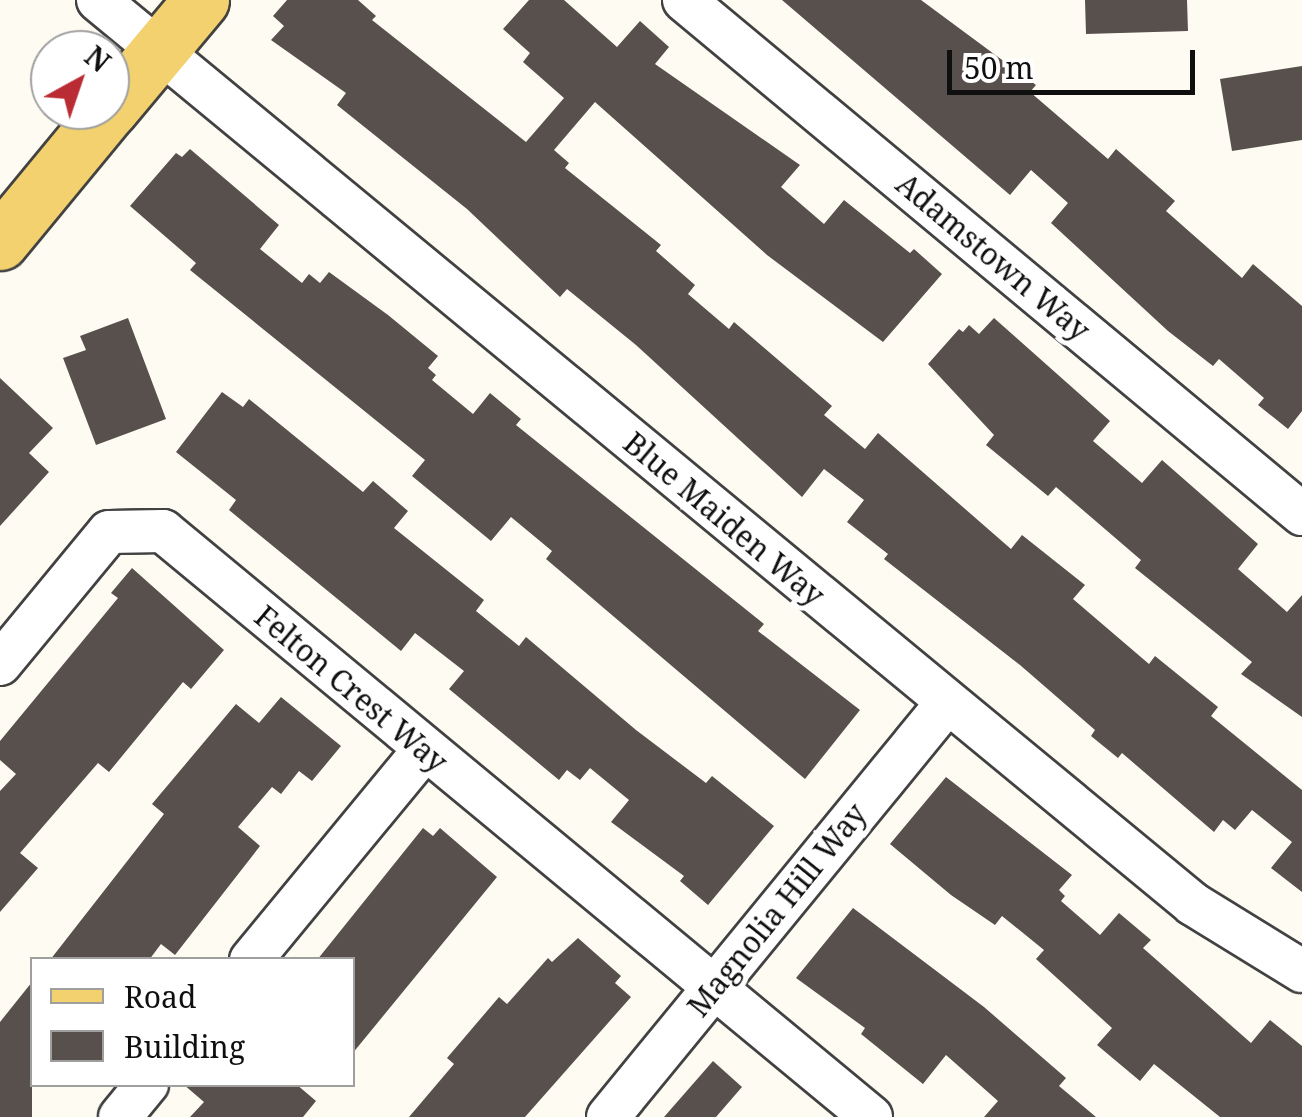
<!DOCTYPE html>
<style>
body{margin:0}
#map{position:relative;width:1302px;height:1117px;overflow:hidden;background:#fefcf2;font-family:"Noto Serif",serif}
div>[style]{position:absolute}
.building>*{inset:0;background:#57504c}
.roads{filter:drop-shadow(2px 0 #424242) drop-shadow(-2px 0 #424242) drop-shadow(0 2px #424242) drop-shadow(0 -2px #424242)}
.minor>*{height:42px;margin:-21px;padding:0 21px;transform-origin:21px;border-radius:21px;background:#fff}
.major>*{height:55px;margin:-27.5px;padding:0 27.5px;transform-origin:27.5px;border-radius:27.5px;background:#f2d16e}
span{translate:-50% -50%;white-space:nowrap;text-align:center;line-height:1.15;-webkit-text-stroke:10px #fff;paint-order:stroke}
.street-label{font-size:30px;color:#0f0f0f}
.legend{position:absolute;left:30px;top:957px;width:325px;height:130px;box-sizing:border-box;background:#fff;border:2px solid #9f9f9f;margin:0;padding:12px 18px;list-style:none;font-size:30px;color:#0f0f0f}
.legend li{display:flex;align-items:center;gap:20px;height:50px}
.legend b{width:50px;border:2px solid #9f9f9f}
.north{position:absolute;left:30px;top:30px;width:100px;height:100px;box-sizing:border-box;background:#fff;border:2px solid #9f9f9f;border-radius:50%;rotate:40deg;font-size:28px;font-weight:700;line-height:40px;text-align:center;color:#0f0f0f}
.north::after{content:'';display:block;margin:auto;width:35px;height:45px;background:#ba2c34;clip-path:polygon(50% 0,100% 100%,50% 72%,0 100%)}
.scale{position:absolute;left:947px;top:50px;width:248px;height:45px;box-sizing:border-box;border:5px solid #0f0f0f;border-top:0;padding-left:12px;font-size:30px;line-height:35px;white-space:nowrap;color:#0f0f0f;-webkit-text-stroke:8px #fff;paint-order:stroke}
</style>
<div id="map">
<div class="building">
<div style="clip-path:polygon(287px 0,358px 0,376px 16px,372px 20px,526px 142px,564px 98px,523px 62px,530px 53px,503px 29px,529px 0,564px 0,617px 47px,640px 21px,669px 47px,655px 64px,800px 165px,781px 187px,824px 224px,844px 200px,910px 253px,914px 249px,942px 274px,883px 342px,767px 255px,595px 102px,554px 150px,569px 163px,565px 168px,661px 245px,656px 251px,695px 285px,688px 294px,729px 329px,734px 322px,832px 406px,824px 415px,865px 449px,878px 433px,1011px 549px,1022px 535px,1085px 585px,1073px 599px,1149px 664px,1155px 656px,1218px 707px,1211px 716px,1302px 790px,1302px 892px,1271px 868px,1292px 842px,1252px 810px,1235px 830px,1223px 820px,1214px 832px,1122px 753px,1118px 758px,1091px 736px,1095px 730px,1020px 665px,884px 559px,888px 554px,847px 522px,864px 500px,824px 469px,802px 497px,636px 345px,567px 289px,560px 297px,467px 209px,337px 105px,346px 93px,271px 40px,284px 26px,273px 16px)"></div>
<div style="clip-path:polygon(782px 0,921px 0,1036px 85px,1030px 92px,1108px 159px,1116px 149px,1175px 201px,1166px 211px,1242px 278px,1253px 264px,1302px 306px,1302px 411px,1288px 429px,1258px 405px,1264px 398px,1219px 359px,1213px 366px,1168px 331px,1051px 223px,1068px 203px,1031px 170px,1010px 195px)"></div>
<div style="clip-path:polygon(1085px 0,1187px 0,1188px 31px,1086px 34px)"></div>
<div style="clip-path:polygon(1302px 66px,1302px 140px,1232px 151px,1220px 79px)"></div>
<div style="clip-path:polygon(190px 149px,279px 225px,260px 249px,302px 283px,309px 274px,320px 283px,329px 272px,388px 315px,438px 356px,428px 368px,436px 375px,432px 380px,473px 414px,490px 393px,521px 419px,516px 425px,764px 624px,758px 631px,860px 710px,805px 779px,546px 559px,552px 551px,511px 517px,491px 541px,412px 476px,425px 460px,190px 270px,196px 263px,130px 206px,176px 153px,182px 157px)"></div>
<div style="clip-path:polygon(128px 318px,166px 419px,96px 445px,63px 358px,86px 350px,80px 336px)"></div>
<div style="clip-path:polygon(994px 318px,1110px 421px,1093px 441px,1142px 483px,1162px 460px,1258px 544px,1238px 569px,1287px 612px,1302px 595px,1302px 717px,1241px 674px,1252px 662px,1135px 568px,1141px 560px,1056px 487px,1048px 496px,986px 445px,994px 435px,928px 364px,959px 329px,963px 332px,969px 325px,979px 334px)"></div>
<div style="clip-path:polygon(0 378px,53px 428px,29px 453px,49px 472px,0 526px)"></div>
<div style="clip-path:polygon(222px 392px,243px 407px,249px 399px,363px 492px,373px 481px,408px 511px,394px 528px,484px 600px,476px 611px,519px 646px,526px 637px,636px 730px,706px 783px,712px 776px,774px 826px,708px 905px,680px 881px,684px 876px,611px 822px,629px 800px,590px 768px,580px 780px,567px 770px,559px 780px,449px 689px,464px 671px,415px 633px,401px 651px,229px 510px,236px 500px,176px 452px)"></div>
<div style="clip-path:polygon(132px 568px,224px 650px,191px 689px,183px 682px,109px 772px,98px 763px,20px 853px,38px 868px,0 912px,0 791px,16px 774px,0 760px,0 741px,118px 598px,111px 593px)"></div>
<div style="clip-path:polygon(281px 697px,341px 746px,312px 781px,299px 771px,281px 794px,272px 787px,238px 827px,260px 846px,175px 955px,161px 944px,149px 960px,50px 960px,164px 814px,152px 804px,236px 704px,259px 723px)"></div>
<div style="clip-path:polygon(946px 777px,1072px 875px,1059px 890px,1065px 896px,1061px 901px,1100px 935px,1119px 913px,1151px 940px,1143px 948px,1251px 1043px,1270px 1020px,1302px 1046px,1302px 1117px,1220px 1117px,1154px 1064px,1140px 1081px,1097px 1045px,1112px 1028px,1036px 959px,1044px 950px,1002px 916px,995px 925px,951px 895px,890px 844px)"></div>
<div style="clip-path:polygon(423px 828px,433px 836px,440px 828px,497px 877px,352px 1054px,352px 960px,317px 960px)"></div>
<div style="clip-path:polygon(853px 908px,984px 1007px,1066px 1078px,1059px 1086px,1096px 1117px,984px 1117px,998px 1101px,946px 1055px,923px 1084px,861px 1034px,865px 1028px,796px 978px)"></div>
<div style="clip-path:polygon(578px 938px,621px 976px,615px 983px,631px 997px,525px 1117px,409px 1117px,454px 1064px,447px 1058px,499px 997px,507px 1004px,548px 958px,552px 962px)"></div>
<div style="clip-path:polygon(32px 982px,32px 1117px,0 1117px,0 1022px)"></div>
<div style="clip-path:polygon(713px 1061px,742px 1087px,716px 1117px,664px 1117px)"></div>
<div style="clip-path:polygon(183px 1084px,296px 1084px,316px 1101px,303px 1117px,190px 1117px,204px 1102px)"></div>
</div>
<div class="roads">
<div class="minor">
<div style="left:98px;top:0;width:1420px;rotate:39.54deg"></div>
<div style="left:1193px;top:904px;width:128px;rotate:31.6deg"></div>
<div style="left:684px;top:0;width:804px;rotate:39.75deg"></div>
<div style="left:0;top:664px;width:171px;rotate:-50.5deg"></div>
<div style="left:109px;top:532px;width:54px;rotate:-1.1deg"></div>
<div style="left:163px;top:531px;width:919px;rotate:39.61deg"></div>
<div style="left:251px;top:960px;width:271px;rotate:-50.5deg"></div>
<div style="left:120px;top:1117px;width:43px;rotate:-50.7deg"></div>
<div style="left:608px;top:1117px;width:535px;rotate:-50.69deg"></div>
</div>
<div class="major">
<div style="left:110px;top:109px;width:142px;rotate:-50.1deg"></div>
<div style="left:0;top:242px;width:171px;rotate:-50.5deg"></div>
</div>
</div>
<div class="street-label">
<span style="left:993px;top:257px;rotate:40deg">Adamstown Way</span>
<span style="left:724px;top:519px;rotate:40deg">Blue Maiden Way</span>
<span style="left:351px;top:689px;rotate:40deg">Felton Crest Way</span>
<span style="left:777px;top:910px;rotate:-51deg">Magnolia Hill Way</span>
</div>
<ul class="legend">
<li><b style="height:12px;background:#f2d16e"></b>Road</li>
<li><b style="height:28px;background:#57504c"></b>Building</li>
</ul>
<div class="north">N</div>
<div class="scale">50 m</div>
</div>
